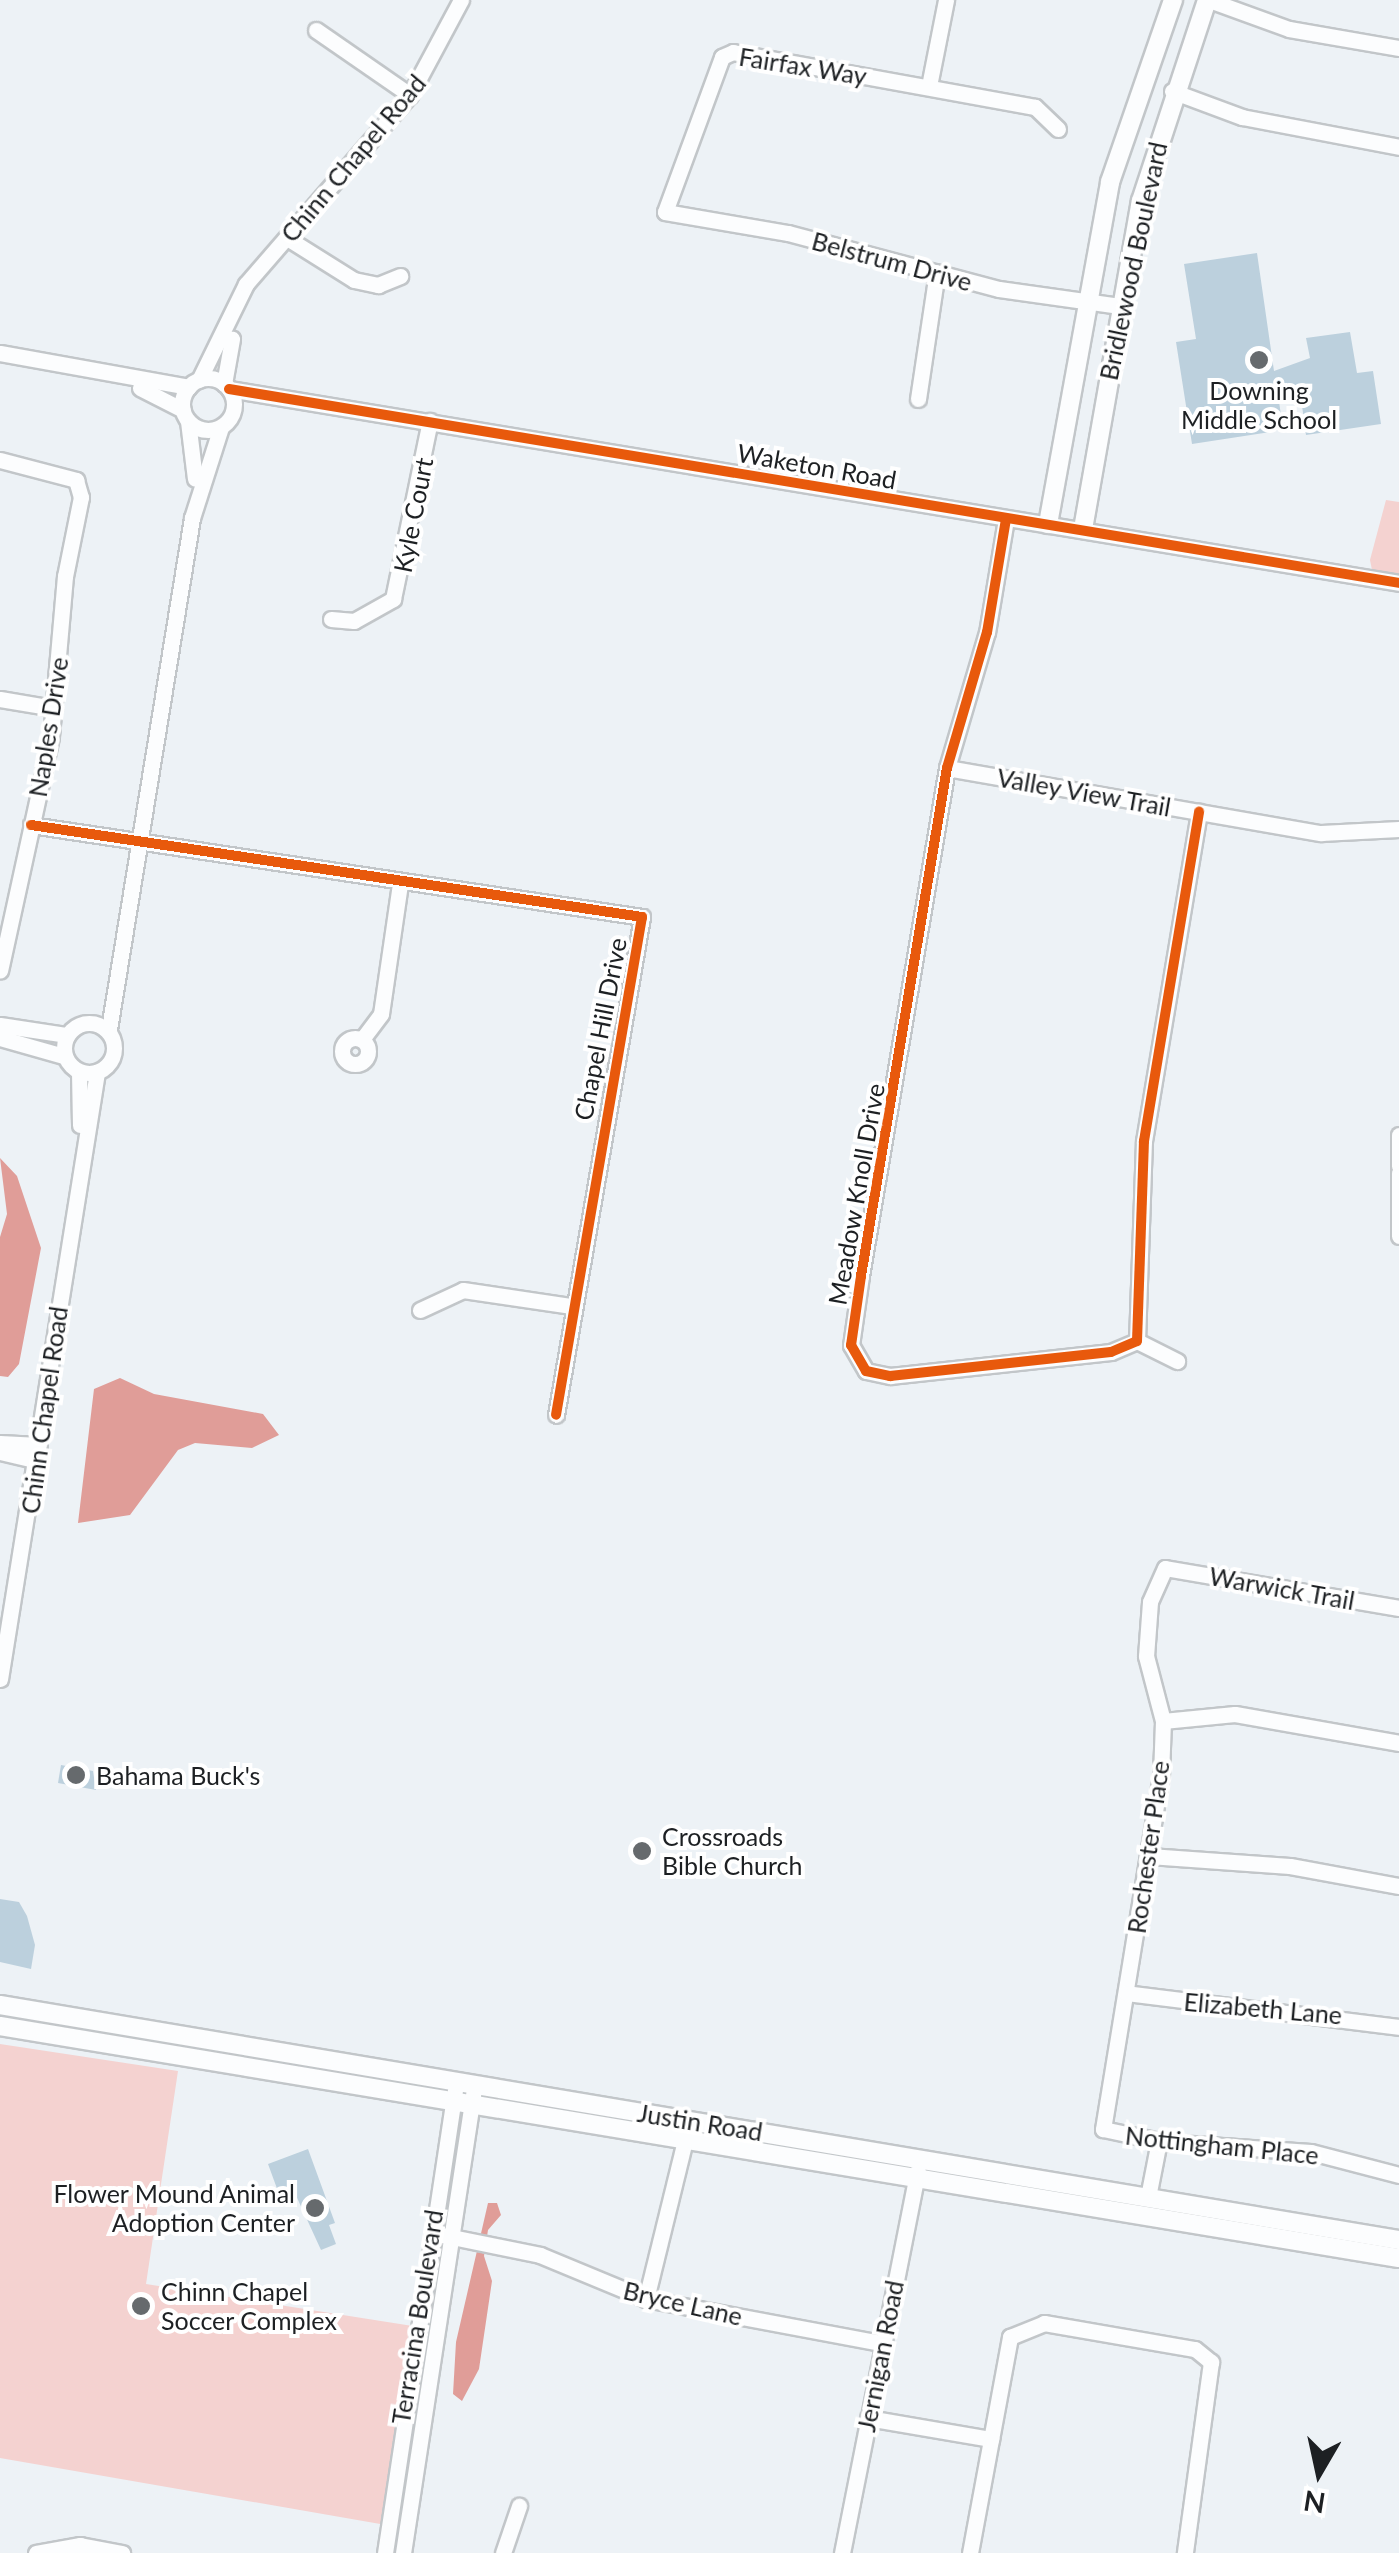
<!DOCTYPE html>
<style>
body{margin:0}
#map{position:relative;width:1399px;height:2553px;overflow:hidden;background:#edf2f6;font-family:Lato,sans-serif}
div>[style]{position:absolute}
.green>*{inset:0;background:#f4d2d0}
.water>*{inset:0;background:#e09d98}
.building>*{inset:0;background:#bcd0dd}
.roads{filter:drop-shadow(2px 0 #c2c6c9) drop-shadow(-2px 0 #c2c6c9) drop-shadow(0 2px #c2c6c9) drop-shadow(0 -2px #c2c6c9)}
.minor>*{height:15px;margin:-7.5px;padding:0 7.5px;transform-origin:7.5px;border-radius:7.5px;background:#fcfdfe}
.minor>.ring{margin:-7.5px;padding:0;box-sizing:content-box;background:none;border:15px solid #fcfdfe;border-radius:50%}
.major>*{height:18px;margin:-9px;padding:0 9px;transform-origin:9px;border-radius:9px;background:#fcfdfe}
.cycleway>*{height:10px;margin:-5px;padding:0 5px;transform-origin:5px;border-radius:5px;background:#e8590c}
.dots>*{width:28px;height:28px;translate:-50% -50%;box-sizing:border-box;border:5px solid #fff;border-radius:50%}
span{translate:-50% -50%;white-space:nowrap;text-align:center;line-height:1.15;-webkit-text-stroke:8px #fff;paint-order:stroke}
.street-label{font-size:25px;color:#1d2023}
.poi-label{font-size:25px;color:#1d2023}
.left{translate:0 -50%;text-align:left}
.right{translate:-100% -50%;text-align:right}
.north{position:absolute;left:1269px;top:2423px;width:100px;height:100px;-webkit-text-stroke:8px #fff;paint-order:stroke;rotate:189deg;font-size:28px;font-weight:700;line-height:40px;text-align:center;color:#1d2023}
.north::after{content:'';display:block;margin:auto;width:35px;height:45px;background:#1d2023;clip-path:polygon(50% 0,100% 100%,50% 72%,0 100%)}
</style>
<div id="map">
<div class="green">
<div style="clip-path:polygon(1386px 500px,1399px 502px,1399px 574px,1372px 570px,1370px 560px)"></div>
<div style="clip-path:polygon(0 2044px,178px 2071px,146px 2284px,419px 2327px,386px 2525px,0 2458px)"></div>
</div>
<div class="water">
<div style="clip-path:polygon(0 1158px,17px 1176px,41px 1248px,19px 1364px,8px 1377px,0 1376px,0 1237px,7px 1214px)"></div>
<div style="clip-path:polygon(120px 1378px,154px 1394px,263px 1414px,279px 1435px,252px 1448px,195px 1443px,178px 1450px,130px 1515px,78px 1523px,94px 1389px)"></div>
<div style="clip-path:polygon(488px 2203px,497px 2203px,501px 2215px,488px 2230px,484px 2256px,492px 2281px,479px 2369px,462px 2401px,453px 2394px,456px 2342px)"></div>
</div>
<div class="building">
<div style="clip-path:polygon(1257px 253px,1274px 371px,1310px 358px,1306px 338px,1350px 332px,1357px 373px,1373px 371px,1381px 424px,1306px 435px,1300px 391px,1278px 394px,1283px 430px,1192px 444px,1176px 342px,1196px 339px,1184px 264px)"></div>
<div style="clip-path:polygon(61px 1765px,93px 1771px,96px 1790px,58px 1783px)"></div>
<div style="clip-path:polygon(0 1899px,19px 1902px,27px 1916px,35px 1945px,31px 1969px,0 1962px)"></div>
<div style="clip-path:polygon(308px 2149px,335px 2223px,329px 2225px,336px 2244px,321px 2250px,293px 2189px,279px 2194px,268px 2164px)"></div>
</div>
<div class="roads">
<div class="minor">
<div style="left:1209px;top:0;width:85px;rotate:19.9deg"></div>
<div style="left:1289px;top:29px;width:112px;rotate:9.8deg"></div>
<div style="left:316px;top:30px;width:114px;rotate:34.7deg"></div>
<div style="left:929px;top:86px;width:88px;rotate:-78.8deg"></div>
<div style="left:1172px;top:91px;width:75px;rotate:20.4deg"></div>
<div style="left:1242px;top:117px;width:160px;rotate:10.8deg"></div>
<div style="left:1058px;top:129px;width:32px;rotate:-136deg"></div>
<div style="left:1035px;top:107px;width:307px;rotate:-169.7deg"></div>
<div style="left:733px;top:52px;width:12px;rotate:156deg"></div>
<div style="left:722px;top:57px;width:165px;rotate:110.2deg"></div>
<div style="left:665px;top:212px;width:125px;rotate:9.7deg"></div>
<div style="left:788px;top:233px;width:218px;rotate:14.9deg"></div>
<div style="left:999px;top:289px;width:122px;rotate:8deg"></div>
<div style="left:287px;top:238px;width:79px;rotate:32.1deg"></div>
<div style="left:354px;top:280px;width:25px;rotate:12deg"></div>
<div style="left:378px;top:285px;width:24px;rotate:-22deg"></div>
<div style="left:0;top:353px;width:192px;rotate:10.2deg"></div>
<div class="ring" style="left:182px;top:378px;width:37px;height:37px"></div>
<div style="left:199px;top:380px;width:107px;rotate:-63.9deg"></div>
<div style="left:246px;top:284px;width:250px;rotate:-49.1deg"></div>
<div style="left:410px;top:95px;width:108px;rotate:-61.8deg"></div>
<div style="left:224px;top:384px;width:46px;rotate:-79.9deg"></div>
<div style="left:140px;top:388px;width:48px;rotate:27.1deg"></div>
<div style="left:229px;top:389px;width:1186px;rotate:9.41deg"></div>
<div style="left:918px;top:399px;width:128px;rotate:-81.5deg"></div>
<div style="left:188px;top:421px;width:58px;rotate:83.1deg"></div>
<div style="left:0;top:460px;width:79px;rotate:14.7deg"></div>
<div style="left:76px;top:480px;width:18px;rotate:74deg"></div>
<div style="left:81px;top:497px;width:81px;rotate:101.4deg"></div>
<div style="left:65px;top:576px;width:162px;rotate:95deg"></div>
<div style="left:51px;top:737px;width:239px;rotate:102.3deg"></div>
<div style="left:1006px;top:519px;width:115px;rotate:99.5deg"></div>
<div style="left:987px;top:632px;width:142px;rotate:106.4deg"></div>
<div style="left:947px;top:768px;width:515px;rotate:99.61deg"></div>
<div style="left:861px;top:1276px;width:70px;rotate:98.2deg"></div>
<div style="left:851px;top:1345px;width:30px;rotate:60deg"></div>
<div style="left:866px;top:1371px;width:25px;rotate:12deg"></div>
<div style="left:890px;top:1376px;width:222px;rotate:-6.2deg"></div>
<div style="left:1111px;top:1352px;width:28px;rotate:-23deg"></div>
<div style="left:1137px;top:1341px;width:200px;rotate:-88deg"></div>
<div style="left:1144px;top:1141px;width:334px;rotate:-80.5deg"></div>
<div style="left:331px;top:619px;width:23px;rotate:5deg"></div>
<div style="left:354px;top:621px;width:45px;rotate:-29.4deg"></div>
<div style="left:393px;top:599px;width:182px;rotate:-78.3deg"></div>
<div style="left:0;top:699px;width:55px;rotate:9.5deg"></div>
<div style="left:947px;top:768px;width:380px;rotate:9.9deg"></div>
<div style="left:1321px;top:833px;width:78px;rotate:-2.9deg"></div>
<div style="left:31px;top:825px;width:618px;rotate:8.56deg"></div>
<div style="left:642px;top:917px;width:505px;rotate:99.8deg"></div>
<div class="ring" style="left:64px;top:1023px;width:35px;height:35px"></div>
<div style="left:0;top:1025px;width:68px;rotate:8.5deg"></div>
<div style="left:109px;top:1029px;width:518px;rotate:-80.77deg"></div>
<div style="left:192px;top:518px;width:96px;rotate:-72.3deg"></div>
<div class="ring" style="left:342px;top:1038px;width:11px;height:11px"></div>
<div style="left:0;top:1038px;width:66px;rotate:15.9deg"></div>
<div style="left:363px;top:1038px;width:30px;rotate:-53deg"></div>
<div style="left:381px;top:1014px;width:131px;rotate:-81.7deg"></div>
<div style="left:79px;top:1072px;width:53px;rotate:88.9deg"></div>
<div style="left:1399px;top:1135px;width:31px;rotate:90deg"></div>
<div style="left:1399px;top:1173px;width:63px;rotate:90deg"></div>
<div style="left:420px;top:1310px;width:47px;rotate:-24.9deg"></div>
<div style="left:463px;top:1290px;width:110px;rotate:8.4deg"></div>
<div style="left:1137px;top:1341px;width:45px;rotate:26.6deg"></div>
<div style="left:0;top:1443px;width:39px;rotate:3deg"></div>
<div style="left:0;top:1452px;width:37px;rotate:13deg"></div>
<div style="left:1399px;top:1608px;width:237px;rotate:-170.3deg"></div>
<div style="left:1165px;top:1568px;width:37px;rotate:114deg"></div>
<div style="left:1150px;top:1602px;width:54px;rotate:94.2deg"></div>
<div style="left:1146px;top:1656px;width:67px;rotate:75.3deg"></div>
<div style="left:1163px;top:1721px;width:54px;rotate:92.1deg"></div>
<div style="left:1161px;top:1775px;width:359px;rotate:99.3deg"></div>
<div style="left:1103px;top:2129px;width:62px;rotate:12deg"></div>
<div style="left:1164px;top:2142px;width:147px;rotate:3.9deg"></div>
<div style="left:1311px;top:2152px;width:91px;rotate:14.6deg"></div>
<div style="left:0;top:1679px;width:615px;rotate:-80.92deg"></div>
<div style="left:1163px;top:1721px;width:72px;rotate:-5.6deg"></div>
<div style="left:1235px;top:1714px;width:167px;rotate:10deg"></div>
<div style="left:1149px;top:1856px;width:141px;rotate:4.1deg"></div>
<div style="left:1290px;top:1866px;width:111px;rotate:10.4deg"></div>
<div style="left:1126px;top:1993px;width:275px;rotate:7.1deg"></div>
<div style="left:1148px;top:2197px;width:57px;rotate:-78.9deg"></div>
<div style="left:442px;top:2235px;width:100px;rotate:11.5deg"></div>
<div style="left:540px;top:2255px;width:115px;rotate:22.5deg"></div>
<div style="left:646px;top:2299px;width:240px;rotate:10.6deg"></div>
<div style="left:646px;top:2299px;width:164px;rotate:-76.2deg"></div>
<div style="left:868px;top:2418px;width:125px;rotate:9.7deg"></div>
<div style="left:36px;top:2553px;width:45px;rotate:-10.3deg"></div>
<div style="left:80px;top:2545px;width:43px;rotate:10.8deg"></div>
<div style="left:385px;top:2553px;width:476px;rotate:-81.4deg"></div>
<div style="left:403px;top:2553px;width:474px;rotate:-81.3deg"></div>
<div style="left:503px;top:2553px;width:50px;rotate:-71.2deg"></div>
<div style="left:842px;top:2553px;width:390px;rotate:-78.8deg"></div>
<div style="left:970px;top:2553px;width:220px;rotate:-79.5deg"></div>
<div style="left:1010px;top:2337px;width:37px;rotate:-22deg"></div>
<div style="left:1044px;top:2323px;width:153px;rotate:9.8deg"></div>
<div style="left:1195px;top:2349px;width:21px;rotate:39deg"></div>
<div style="left:1211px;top:2362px;width:193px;rotate:97.8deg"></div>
</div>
<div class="major">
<div style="left:1048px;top:524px;width:348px;rotate:-79.7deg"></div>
<div style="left:1110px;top:182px;width:193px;rotate:-70.9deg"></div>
<div style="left:1083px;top:529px;width:333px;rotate:-80deg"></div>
<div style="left:1141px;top:201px;width:212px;rotate:-71.8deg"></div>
<div style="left:0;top:2005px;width:1419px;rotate:9.54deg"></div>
<div style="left:0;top:2026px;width:1418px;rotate:9.42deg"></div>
</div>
</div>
<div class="cycleway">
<div style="left:229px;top:389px;width:1186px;rotate:9.41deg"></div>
<div style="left:1006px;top:519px;width:115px;rotate:99.5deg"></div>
<div style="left:987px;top:632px;width:142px;rotate:106.4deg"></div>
<div style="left:947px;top:768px;width:515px;rotate:99.61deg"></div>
<div style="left:861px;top:1276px;width:70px;rotate:98.2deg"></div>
<div style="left:851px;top:1345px;width:30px;rotate:60deg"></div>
<div style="left:866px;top:1371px;width:25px;rotate:12deg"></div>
<div style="left:890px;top:1376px;width:222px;rotate:-6.2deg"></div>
<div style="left:1111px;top:1352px;width:28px;rotate:-23deg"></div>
<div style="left:1137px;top:1341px;width:200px;rotate:-88deg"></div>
<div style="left:1144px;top:1141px;width:334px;rotate:-80.5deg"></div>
<div style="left:31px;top:825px;width:618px;rotate:8.56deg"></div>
<div style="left:642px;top:917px;width:505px;rotate:99.8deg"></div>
</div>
<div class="dots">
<div style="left:1259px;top:360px;background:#666a6d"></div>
<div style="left:76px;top:1775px;background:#666a6d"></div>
<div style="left:642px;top:1851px;background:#666a6d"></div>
<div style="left:315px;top:2208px;background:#666a6d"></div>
<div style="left:141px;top:2306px;background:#666a6d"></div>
</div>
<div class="street-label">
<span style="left:803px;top:66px;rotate:9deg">Fairfax Way</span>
<span style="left:353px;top:158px;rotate:-50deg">Chinn Chapel Road</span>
<span style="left:892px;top:261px;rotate:15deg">Belstrum Drive</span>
<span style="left:1133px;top:261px;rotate:-78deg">Bridlewood Boulevard</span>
<span style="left:817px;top:466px;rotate:10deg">Waketon Road</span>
<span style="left:413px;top:515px;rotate:-79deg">Kyle Court</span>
<span style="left:48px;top:727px;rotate:-81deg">Naples Drive</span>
<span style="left:1084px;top:792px;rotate:10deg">Valley View Trail</span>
<span style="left:600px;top:1029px;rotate:-79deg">Chapel Hill Drive</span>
<span style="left:856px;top:1194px;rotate:-80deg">Meadow Knoll Drive</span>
<span style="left:44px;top:1410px;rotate:-82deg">Chinn Chapel Road</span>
<span style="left:1282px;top:1588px;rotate:10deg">Warwick Trail</span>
<span style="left:1148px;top:1847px;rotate:-82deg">Rochester Place</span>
<span style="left:1263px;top:2008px;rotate:5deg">Elizabeth Lane</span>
<span style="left:700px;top:2122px;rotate:9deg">Justin Road</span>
<span style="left:1222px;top:2145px;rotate:6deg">Nottingham Place</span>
<span style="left:683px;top:2303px;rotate:13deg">Bryce Lane</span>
<span style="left:417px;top:2317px;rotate:-81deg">Terracina Boulevard</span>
<span style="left:880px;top:2356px;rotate:-79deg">Jernigan Road</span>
</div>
<div class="poi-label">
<span style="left:1259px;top:405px">Downing<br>Middle School</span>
<span class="left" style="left:96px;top:1775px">Bahama Buck's</span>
<span class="left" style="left:662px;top:1851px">Crossroads<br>Bible Church</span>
<span class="right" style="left:295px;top:2208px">Flower Mound Animal<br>Adoption Center</span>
<span class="left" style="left:161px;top:2306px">Chinn Chapel<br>Soccer Complex</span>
</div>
<div class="north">N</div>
</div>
